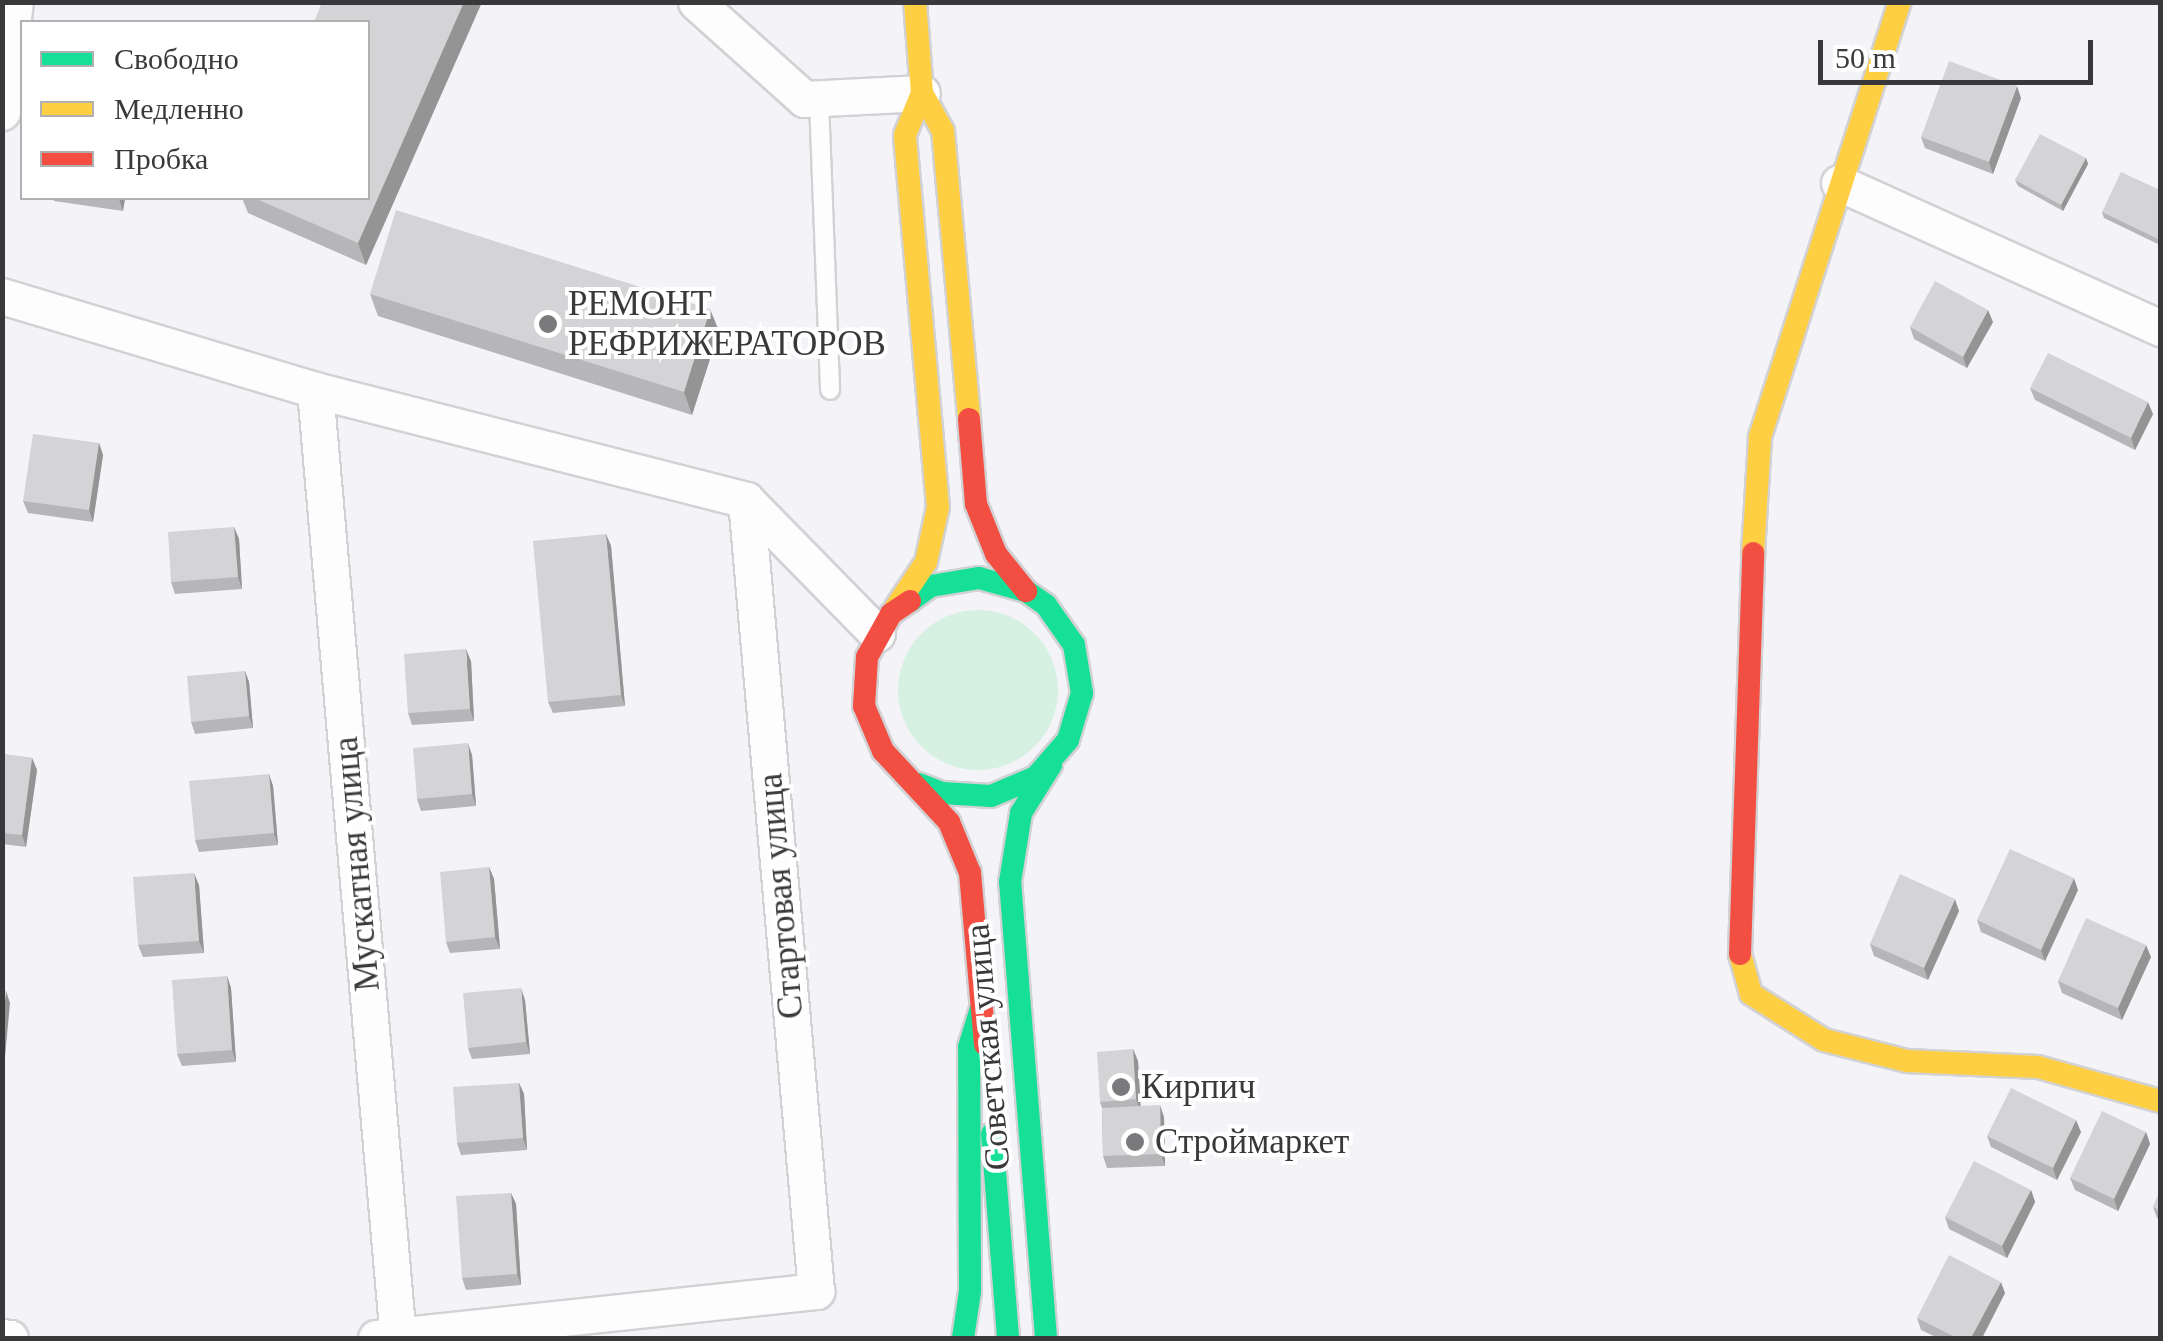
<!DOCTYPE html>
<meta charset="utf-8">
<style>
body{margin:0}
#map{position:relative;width:2163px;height:1341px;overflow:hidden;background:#f4f4f8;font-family:Georgia,serif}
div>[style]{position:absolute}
.green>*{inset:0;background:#d6f0e1}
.round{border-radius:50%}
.roads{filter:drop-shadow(2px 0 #d2d2d4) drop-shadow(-2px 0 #d2d2d4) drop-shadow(0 2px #d2d2d4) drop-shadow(0 -2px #d2d2d4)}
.lane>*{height:18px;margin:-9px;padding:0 9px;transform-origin:9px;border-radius:9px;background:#fdfdfe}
.street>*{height:35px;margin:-17.5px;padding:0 17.5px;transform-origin:17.5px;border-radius:17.5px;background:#fdfdfe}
.fast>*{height:22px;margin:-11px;padding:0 11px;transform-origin:11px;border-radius:11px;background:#16e098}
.slow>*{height:22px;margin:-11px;padding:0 11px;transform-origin:11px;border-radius:11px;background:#ffcf43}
.jam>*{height:22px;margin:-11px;padding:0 11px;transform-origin:11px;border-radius:11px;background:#f24e42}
.wall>*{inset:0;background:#b6b5b7}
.shaded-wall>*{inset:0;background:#949495}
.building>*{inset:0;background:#d4d3d5}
.dots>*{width:28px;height:28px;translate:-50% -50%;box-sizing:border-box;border:5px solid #fff;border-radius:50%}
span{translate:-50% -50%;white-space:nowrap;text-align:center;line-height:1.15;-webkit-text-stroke:8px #fff;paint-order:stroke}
.poi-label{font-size:35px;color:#39393b}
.left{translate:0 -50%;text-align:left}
.street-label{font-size:35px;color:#39393b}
.frame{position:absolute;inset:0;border:5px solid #39393b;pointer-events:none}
.legend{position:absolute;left:20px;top:20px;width:350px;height:180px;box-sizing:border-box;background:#fff;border:2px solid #b0b0b1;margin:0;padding:12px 18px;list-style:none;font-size:30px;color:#39393b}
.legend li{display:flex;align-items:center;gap:20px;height:50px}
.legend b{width:50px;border:2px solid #b0b0b1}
.scale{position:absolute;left:1818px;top:40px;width:275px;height:45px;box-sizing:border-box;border:5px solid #39393b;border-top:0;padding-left:12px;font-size:30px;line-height:35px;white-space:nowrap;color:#39393b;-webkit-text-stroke:8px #fff;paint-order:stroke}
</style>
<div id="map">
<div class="green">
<div class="round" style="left:898px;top:610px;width:160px;height:160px"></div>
</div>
<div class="roads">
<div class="lane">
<div style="left:819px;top:101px;width:289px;rotate:87.8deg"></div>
</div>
<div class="street">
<div style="left:696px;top:2px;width:145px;rotate:41.9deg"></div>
<div style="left:804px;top:99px;width:118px;rotate:-2.9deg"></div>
<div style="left:2px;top:112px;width:111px;rotate:-83.3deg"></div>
<div style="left:1839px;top:183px;width:352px;rotate:24.3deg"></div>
<div style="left:2px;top:296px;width:327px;rotate:16.7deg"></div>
<div style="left:315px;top:390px;width:445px;rotate:14.3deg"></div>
<div style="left:746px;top:500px;width:187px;rotate:45.6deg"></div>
<div style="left:315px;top:390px;width:952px;rotate:85deg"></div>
<div style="left:2px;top:1337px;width:8px;rotate:7deg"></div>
<div style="left:376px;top:1338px;width:443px;rotate:-6.1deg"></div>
<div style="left:816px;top:1291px;width:794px;rotate:-95.06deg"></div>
</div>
<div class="fast">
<div style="left:910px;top:601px;width:26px;rotate:-36deg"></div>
<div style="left:931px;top:586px;width:49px;rotate:-9.5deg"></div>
<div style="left:979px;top:578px;width:49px;rotate:15.5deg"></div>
<div style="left:1026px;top:591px;width:24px;rotate:35deg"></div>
<div style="left:1046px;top:605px;width:49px;rotate:55deg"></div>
<div style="left:1074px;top:645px;width:49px;rotate:80.5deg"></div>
<div style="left:1082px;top:693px;width:49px;rotate:106.6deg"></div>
<div style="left:1068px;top:740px;width:49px;rotate:130.9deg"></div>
<div style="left:1036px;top:777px;width:49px;rotate:157.1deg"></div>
<div style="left:991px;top:796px;width:49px;rotate:-176.5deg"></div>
<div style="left:942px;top:793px;width:25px;rotate:-159deg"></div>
<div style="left:992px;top:1134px;width:205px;rotate:85.5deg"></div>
<div style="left:963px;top:1338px;width:48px;rotate:-81.5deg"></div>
<div style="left:970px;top:1291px;width:244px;rotate:-90.2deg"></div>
<div style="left:969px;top:1047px;width:44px;rotate:-72.8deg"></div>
<div style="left:1046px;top:1338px;width:457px;rotate:-94.5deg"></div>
<div style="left:1010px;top:882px;width:70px;rotate:-80.9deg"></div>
<div style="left:1021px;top:813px;width:57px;rotate:-58deg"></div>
</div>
<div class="slow">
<div style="left:915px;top:2px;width:91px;rotate:85.6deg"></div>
<div style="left:922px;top:93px;width:43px;rotate:61.1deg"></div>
<div style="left:943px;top:131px;width:289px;rotate:84.8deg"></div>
<div style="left:1753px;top:553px;width:116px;rotate:-86.5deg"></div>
<div style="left:1760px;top:437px;width:457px;rotate:-72.2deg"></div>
<div style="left:896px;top:607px;width:54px;rotate:-56.3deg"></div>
<div style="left:926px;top:562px;width:56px;rotate:-77.7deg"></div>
<div style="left:938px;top:507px;width:373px;rotate:-95.1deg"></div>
<div style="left:905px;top:135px;width:45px;rotate:-68deg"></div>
<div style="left:1740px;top:954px;width:41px;rotate:74.6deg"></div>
<div style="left:1751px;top:994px;width:86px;rotate:32.2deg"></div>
<div style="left:1824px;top:1040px;width:86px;rotate:14.2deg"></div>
<div style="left:1907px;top:1061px;width:131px;rotate:2.6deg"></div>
<div style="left:2038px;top:1067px;width:127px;rotate:15.6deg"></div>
</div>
<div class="jam">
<div style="left:969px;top:419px;width:85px;rotate:85.3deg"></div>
<div style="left:976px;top:504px;width:54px;rotate:68.2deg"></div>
<div style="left:996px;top:554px;width:48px;rotate:51deg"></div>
<div style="left:910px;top:601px;width:23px;rotate:146deg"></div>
<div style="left:891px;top:614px;width:49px;rotate:119.2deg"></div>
<div style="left:867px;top:657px;width:49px;rotate:93.5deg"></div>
<div style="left:864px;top:706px;width:49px;rotate:67.1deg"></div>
<div style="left:883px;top:751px;width:97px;rotate:47.1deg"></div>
<div style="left:949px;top:822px;width:55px;rotate:67.6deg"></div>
<div style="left:970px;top:873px;width:172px;rotate:85deg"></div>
<div style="left:1740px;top:954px;width:401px;rotate:-88.1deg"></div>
</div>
</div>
<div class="wall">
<div style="clip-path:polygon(322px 2px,482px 2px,366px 265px,248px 213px,242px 198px,368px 198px)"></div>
<div style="clip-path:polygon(2021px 98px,1993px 174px,1925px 148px,1921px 137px)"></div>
<div style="clip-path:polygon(2086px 158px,2088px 164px,2063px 211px,2018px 186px,2015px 180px)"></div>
<div style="clip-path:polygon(2160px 190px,2160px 245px,2104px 218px,2102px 212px)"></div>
<div style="clip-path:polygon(53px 198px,125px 198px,123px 211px,54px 201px)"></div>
<div style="clip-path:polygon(370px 294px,719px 331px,692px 415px,378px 316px)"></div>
<div style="clip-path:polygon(1993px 322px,1967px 368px,1914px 339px,1910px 327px)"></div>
<div style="clip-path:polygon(2030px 388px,2153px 414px,2135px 450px,2035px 400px)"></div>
<div style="clip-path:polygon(99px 443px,103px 455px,93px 522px,28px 513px,23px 501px)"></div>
<div style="clip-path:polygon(234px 527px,239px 539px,242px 589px,175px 594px,171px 582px)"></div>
<div style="clip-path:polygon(606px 534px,611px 546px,625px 706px,553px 713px,548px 702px)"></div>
<div style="clip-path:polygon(471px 661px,474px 721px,412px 725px,408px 713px)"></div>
<div style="clip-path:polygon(245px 671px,249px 682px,253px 728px,195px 734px,191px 722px)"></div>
<div style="clip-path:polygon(2px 754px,32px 758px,37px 770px,26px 847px,2px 844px)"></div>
<div style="clip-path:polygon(472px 755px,476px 806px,421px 811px,417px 799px)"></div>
<div style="clip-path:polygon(269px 774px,273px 786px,278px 845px,199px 852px,195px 840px)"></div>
<div style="clip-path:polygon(489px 867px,494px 879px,500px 949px,450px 953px,446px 942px)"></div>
<div style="clip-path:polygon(199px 885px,204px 953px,143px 957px,138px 945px)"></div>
<div style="clip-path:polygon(2078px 890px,2045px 961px,1981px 932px,1977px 920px)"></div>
<div style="clip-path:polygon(1959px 911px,1928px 980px,1874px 956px,1870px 944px)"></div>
<div style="clip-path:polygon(2151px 957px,2122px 1020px,2062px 993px,2058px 981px)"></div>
<div style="clip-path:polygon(227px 976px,231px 988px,236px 1062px,182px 1066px,177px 1054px)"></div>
<div style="clip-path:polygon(525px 1000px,530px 1054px,472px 1059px,468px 1048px)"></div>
<div style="clip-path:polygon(1133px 1049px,1138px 1061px,1140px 1106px,1164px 1117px,1165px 1166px,1107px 1168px,1103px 1156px,1102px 1108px,1100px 1102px)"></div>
<div style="clip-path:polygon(519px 1083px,524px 1094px,527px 1150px,461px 1155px,457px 1143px)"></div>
<div style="clip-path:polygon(2081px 1132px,2057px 1180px,1991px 1147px,1987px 1136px)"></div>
<div style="clip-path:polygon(2146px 1132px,2150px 1144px,2118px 1211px,2075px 1190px,2070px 1178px)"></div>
<div style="clip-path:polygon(2031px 1190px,2035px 1202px,2007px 1258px,1949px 1229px,1945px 1217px)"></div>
<div style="clip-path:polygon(2160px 1192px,2160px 1220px,2157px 1218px,2153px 1207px)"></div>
<div style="clip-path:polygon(511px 1193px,516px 1204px,521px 1285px,466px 1290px,462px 1278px)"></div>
<div style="clip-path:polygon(2005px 1293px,1982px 1338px,1938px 1338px,1921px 1330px,1917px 1318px)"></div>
</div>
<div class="shaded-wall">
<div style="clip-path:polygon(464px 2px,482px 2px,366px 265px,358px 243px)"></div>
<div style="clip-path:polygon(2017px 86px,2021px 98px,1993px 174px,1989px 162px)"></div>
<div style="clip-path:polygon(2086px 158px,2088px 164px,2063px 211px,2061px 205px)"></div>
<div style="clip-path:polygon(119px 198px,125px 198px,123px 211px,119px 199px)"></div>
<div style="clip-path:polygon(710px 309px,719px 331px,692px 415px,684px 392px)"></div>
<div style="clip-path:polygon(1988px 310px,1993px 322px,1967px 368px,1963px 357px)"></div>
<div style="clip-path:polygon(2148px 402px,2153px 414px,2135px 450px,2131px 438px)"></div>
<div style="clip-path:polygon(99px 443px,103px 455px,93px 522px,89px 510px)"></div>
<div style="clip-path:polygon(234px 527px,239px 539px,242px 589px,238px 577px)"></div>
<div style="clip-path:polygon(606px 534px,611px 546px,625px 706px,621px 695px)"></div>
<div style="clip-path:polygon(466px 649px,471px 661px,474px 721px,470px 709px)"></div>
<div style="clip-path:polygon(245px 671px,249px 682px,253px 728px,249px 716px)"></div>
<div style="clip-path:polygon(468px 743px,472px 755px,476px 806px,472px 794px)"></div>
<div style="clip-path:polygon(32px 758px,37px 770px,26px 847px,22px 835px)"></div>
<div style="clip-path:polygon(269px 774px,273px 786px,278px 845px,274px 833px)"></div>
<div style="clip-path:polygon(489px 867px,494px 879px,500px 949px,495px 937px)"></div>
<div style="clip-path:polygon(194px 873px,199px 885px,204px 953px,199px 941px)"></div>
<div style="clip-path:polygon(2074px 878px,2078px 890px,2045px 961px,2041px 950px)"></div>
<div style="clip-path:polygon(1955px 899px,1959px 911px,1928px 980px,1924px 968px)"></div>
<div style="clip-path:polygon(2146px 945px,2151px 957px,2122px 1020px,2118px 1008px)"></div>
<div style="clip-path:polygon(227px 976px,231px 988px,236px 1062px,232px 1050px)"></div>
<div style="clip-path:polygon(521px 988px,525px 1000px,530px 1054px,526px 1042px)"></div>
<div style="clip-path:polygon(6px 991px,10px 1003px,5px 1057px,2px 1050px,2px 1026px)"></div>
<div style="clip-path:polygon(1133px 1049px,1138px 1061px,1141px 1111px,1136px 1099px)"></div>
<div style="clip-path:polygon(519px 1083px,524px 1094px,527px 1150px,523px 1138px)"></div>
<div style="clip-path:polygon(1160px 1105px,1164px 1117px,1165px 1166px,1161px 1154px)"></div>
<div style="clip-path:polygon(2076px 1120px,2081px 1132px,2057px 1180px,2053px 1168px)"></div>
<div style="clip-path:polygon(2146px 1132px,2150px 1144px,2118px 1211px,2114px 1199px)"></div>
<div style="clip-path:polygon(2031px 1190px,2035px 1202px,2007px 1258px,2002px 1246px)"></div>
<div style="clip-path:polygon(511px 1193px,516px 1204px,521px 1285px,517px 1274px)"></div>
<div style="clip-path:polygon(2001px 1282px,2005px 1293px,1982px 1338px,1971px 1338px)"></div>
</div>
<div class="building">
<div style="clip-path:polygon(322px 2px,464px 2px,358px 243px,254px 198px,368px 198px,368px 22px,314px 22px)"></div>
<div style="clip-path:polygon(1949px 61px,2017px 86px,1989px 162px,1921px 137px)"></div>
<div style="clip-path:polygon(2040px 134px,2086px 158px,2061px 205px,2015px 180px)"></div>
<div style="clip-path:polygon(2121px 172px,2160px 190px,2160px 240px,2102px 212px)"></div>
<div style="clip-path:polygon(396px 210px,710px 309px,684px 392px,370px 294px)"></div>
<div style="clip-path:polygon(1935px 281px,1988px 310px,1963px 357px,1910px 327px)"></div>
<div style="clip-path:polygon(2048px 353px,2148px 402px,2131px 438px,2030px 388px)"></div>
<div style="clip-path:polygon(33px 434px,99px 443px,89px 510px,23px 501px)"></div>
<div style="clip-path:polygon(234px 527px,238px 577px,171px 582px,168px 532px)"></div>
<div style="clip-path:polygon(606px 534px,621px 695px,548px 702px,533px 541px)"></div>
<div style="clip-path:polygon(466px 649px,470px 709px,408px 713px,404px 654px)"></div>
<div style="clip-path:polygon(245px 671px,249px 716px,191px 722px,187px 676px)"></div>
<div style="clip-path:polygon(468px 743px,472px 794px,417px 799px,413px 748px)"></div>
<div style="clip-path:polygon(2px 754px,32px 758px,22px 835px,2px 833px)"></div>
<div style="clip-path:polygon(269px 774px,274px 833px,195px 840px,189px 781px)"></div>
<div style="clip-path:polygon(2010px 849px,2074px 878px,2041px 950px,1977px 920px)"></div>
<div style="clip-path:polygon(489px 867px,495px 937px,446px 942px,440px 872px)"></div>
<div style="clip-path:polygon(194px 873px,199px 941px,138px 945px,133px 877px)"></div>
<div style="clip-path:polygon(1900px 874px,1955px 899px,1924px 968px,1870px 944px)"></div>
<div style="clip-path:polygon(2086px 918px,2146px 945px,2118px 1008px,2058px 981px)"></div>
<div style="clip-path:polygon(227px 976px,232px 1050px,177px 1054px,172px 980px)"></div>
<div style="clip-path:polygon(521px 988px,526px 1042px,468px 1048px,463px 993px)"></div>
<div style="clip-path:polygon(2px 990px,6px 991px,2px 1026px)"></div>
<div style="clip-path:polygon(1133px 1049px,1136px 1099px,1100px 1102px,1097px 1052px)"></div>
<div style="clip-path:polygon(519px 1083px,523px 1138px,457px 1143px,453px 1087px)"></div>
<div style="clip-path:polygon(2011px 1088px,2076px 1120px,2053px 1168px,1987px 1136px)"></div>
<div style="clip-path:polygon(1160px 1105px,1161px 1154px,1103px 1156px,1102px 1108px)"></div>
<div style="clip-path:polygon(2102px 1111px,2146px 1132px,2114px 1199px,2070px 1178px)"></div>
<div style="clip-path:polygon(1974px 1161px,2031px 1190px,2002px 1246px,1945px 1217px)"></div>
<div style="clip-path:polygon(2160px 1192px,2160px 1211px,2153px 1207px)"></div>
<div style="clip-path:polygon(511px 1193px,517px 1274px,462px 1278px,456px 1196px)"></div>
<div style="clip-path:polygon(1949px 1255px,2001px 1282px,1971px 1338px,1957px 1338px,1917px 1318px)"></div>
</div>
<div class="dots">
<div style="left:548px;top:324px;background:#7a7a7d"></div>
<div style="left:1121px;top:1087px;background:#7a7a7d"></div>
<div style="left:1135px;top:1142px;background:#7a7a7d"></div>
</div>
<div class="poi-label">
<span class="left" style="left:568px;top:324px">РЕМОНТ<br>РЕФРИЖЕРАТОРОВ</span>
<span class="left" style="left:1141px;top:1087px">Кирпич</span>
<span class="left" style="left:1155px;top:1142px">Строймаркет</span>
</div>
<div class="street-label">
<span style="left:357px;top:864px;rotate:-95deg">Мускатная улица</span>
<span style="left:781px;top:896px;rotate:-95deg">Стартовая улица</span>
<span style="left:988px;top:1047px;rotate:-95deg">Советская улица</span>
</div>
<div class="frame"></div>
<ul class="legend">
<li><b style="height:12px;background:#16e098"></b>Свободно</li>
<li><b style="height:12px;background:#ffcf43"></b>Медленно</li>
<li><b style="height:12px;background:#f24e42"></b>Пробка</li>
</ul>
<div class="scale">50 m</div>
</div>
